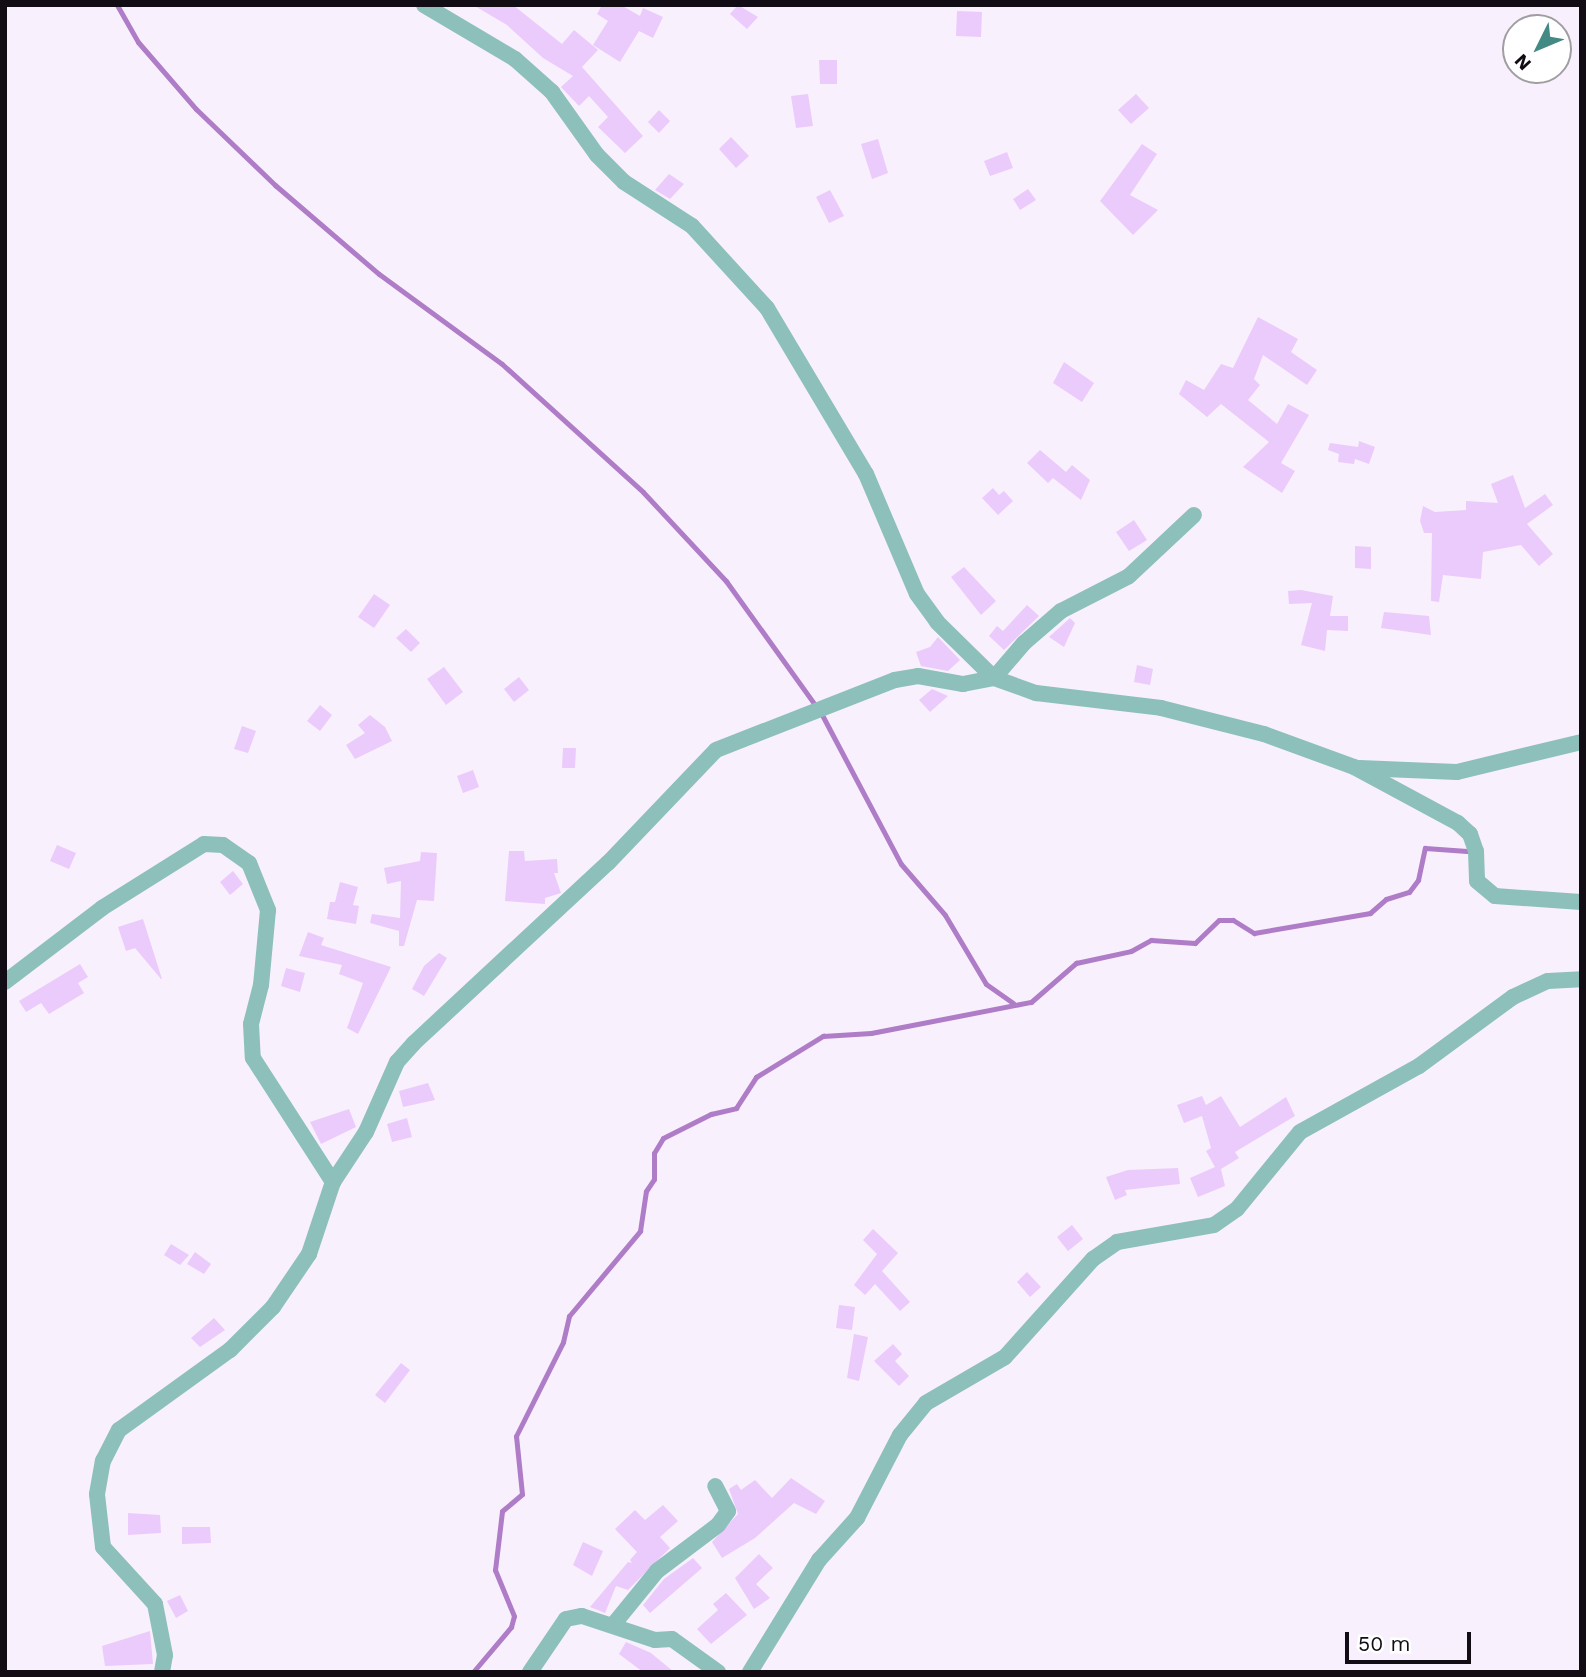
<!DOCTYPE html>
<style>
body{margin:0}
#map{position:relative;width:1586px;height:1677px;overflow:hidden;background:#f9f0fd;font-family:"Work Sans",sans-serif}
div>[style]{position:absolute}
.stream>*{height:5px;margin:-2.5px;padding:0 2.5px;transform-origin:2.5px;border-radius:2.5px;background:#af7cc7}
.building>*{inset:0;background:#ebcbfb}
.street>*{height:16px;margin:-8px;padding:0 8px;transform-origin:8px;border-radius:8px;background:#8dc0bb}
span{translate:-50% -50%;white-space:nowrap;text-align:center;line-height:1.15;-webkit-text-stroke:5px #fff;paint-order:stroke}
.frame{position:absolute;inset:0;border:7px solid #120d14;pointer-events:none}
.north{position:absolute;left:1502px;top:14px;width:70px;height:70px;box-sizing:border-box;background:#fff;border:2px solid #a09ea1;border-radius:50%;rotate:227deg;font-size:19px;font-weight:700;line-height:28px;text-align:center;color:#120d14}
.north::after{content:'';display:block;margin:auto;width:24px;height:32px;background:#438a85;clip-path:polygon(50% 0,100% 100%,50% 72%,0 100%)}
.scale{position:absolute;left:1345px;top:1632px;width:126px;height:32px;box-sizing:border-box;border:4px solid #120d14;border-top:0;padding-left:9px;font-size:21px;line-height:24px;white-space:nowrap;color:#120d14;-webkit-text-stroke:5px #fff;paint-order:stroke}
</style>
<div id="map">
<div class="stream">
<div style="left:117px;top:5px;width:43px;rotate:60.4deg"></div>
<div style="left:138px;top:42px;width:89px;rotate:49.1deg"></div>
<div style="left:196px;top:109px;width:110px;rotate:43.9deg"></div>
<div style="left:275px;top:185px;width:137px;rotate:40.6deg"></div>
<div style="left:379px;top:274px;width:152px;rotate:36.2deg"></div>
<div style="left:502px;top:364px;width:190px;rotate:42.2deg"></div>
<div style="left:643px;top:492px;width:122px;rotate:47deg"></div>
<div style="left:726px;top:581px;width:163px;rotate:54.3deg"></div>
<div style="left:821px;top:713px;width:171px;rotate:62.1deg"></div>
<div style="left:901px;top:864px;width:67px;rotate:49.2deg"></div>
<div style="left:945px;top:915px;width:80px;rotate:59.3deg"></div>
<div style="left:986px;top:984px;width:33px;rotate:35deg"></div>
<div style="left:473px;top:1672px;width:59px;rotate:-49.8deg"></div>
<div style="left:511px;top:1627px;width:11px;rotate:-75deg"></div>
<div style="left:514px;top:1616px;width:50px;rotate:-112.4deg"></div>
<div style="left:495px;top:1570px;width:59px;rotate:-83.2deg"></div>
<div style="left:502px;top:1511px;width:26px;rotate:-40deg"></div>
<div style="left:522px;top:1494px;width:58px;rotate:-95.9deg"></div>
<div style="left:516px;top:1436px;width:105px;rotate:-63.4deg"></div>
<div style="left:563px;top:1342px;width:27px;rotate:-77deg"></div>
<div style="left:569px;top:1316px;width:111px;rotate:-50.1deg"></div>
<div style="left:640px;top:1231px;width:40px;rotate:-81.5deg"></div>
<div style="left:646px;top:1191px;width:14px;rotate:-56deg"></div>
<div style="left:654px;top:1179px;width:26px;rotate:-90deg"></div>
<div style="left:654px;top:1153px;width:17px;rotate:-59deg"></div>
<div style="left:663px;top:1138px;width:54px;rotate:-26.6deg"></div>
<div style="left:711px;top:1114px;width:26px;rotate:-13deg"></div>
<div style="left:736px;top:1108px;width:37px;rotate:-57deg"></div>
<div style="left:756px;top:1077px;width:79px;rotate:-31.5deg"></div>
<div style="left:823px;top:1036px;width:48px;rotate:-3.6deg"></div>
<div style="left:871px;top:1033px;width:163px;rotate:-11deg"></div>
<div style="left:1031px;top:1002px;width:60px;rotate:-40.9deg"></div>
<div style="left:1076px;top:963px;width:56px;rotate:-12.3deg"></div>
<div style="left:1131px;top:951px;width:23px;rotate:-29deg"></div>
<div style="left:1151px;top:940px;width:44px;rotate:3.9deg"></div>
<div style="left:1195px;top:943px;width:33px;rotate:-44deg"></div>
<div style="left:1219px;top:920px;width:14px"></div>
<div style="left:1233px;top:920px;width:25px;rotate:32deg"></div>
<div style="left:1254px;top:933px;width:118px;rotate:-9.8deg"></div>
<div style="left:1370px;top:913px;width:21px;rotate:-41deg"></div>
<div style="left:1386px;top:899px;width:24px;rotate:-17deg"></div>
<div style="left:1409px;top:892px;width:15px;rotate:-53deg"></div>
<div style="left:1418px;top:880px;width:33px;rotate:-78deg"></div>
<div style="left:1425px;top:848px;width:42px;rotate:4.1deg"></div>
</div>
<div class="building">
<div style="clip-path:polygon(473px 5px,513px 5px,562px 44px,574px 30px,598px 50px,582px 67px,643px 136px,625px 153px,598px 127px,608px 117px,589px 96px,579px 106px,561px 87px,573px 76px,543px 58px,507px 25px)"></div>
<div style="clip-path:polygon(602px 5px,621px 5px,640px 16px,643px 8px,663px 17px,653px 38px,639px 31px,620px 62px,593px 45px,608px 21px,597px 14px)"></div>
<div style="clip-path:polygon(738px 5px,758px 17px,747px 29px,730px 14px)"></div>
<div style="clip-path:polygon(957px 11px,982px 12px,981px 37px,956px 36px)"></div>
<div style="clip-path:polygon(819px 60px,837px 60px,837px 84px,820px 84px)"></div>
<div style="clip-path:polygon(808px 94px,813px 126px,796px 128px,791px 96px)"></div>
<div style="clip-path:polygon(1136px 94px,1149px 108px,1131px 124px,1118px 110px)"></div>
<div style="clip-path:polygon(659px 110px,670px 121px,659px 133px,648px 122px)"></div>
<div style="clip-path:polygon(731px 137px,749px 156px,736px 168px,719px 149px)"></div>
<div style="clip-path:polygon(878px 139px,888px 173px,872px 179px,861px 144px)"></div>
<div style="clip-path:polygon(1142px 144px,1157px 154px,1130px 195px,1158px 210px,1133px 235px,1100px 201px)"></div>
<div style="clip-path:polygon(1007px 152px,1013px 168px,990px 176px,984px 161px)"></div>
<div style="clip-path:polygon(669px 174px,684px 184px,670px 199px,655px 190px)"></div>
<div style="clip-path:polygon(1028px 189px,1036px 200px,1020px 210px,1013px 199px)"></div>
<div style="clip-path:polygon(830px 190px,844px 216px,829px 223px,816px 197px)"></div>
<div style="clip-path:polygon(1258px 317px,1298px 339px,1291px 352px,1317px 370px,1307px 385px,1263px 355px,1254px 379px,1260px 385px,1248px 400px,1277px 424px,1288px 404px,1309px 415px,1281px 463px,1295px 471px,1282px 493px,1243px 467px,1269px 442px,1221px 404px,1207px 417px,1179px 394px,1186px 380px,1204px 390px,1221px 364px,1233px 368px)"></div>
<div style="clip-path:polygon(1064px 362px,1094px 383px,1082px 402px,1053px 383px)"></div>
<div style="clip-path:polygon(1359px 441px,1375px 447px,1369px 464px,1355px 459px,1354px 464px,1338px 462px,1339px 454px,1328px 450px,1330px 443px,1358px 447px)"></div>
<div style="clip-path:polygon(1040px 450px,1066px 472px,1072px 465px,1090px 480px,1081px 500px,1053px 478px,1048px 483px,1027px 463px)"></div>
<div style="clip-path:polygon(1513px 475px,1525px 508px,1545px 494px,1553px 505px,1527px 524px,1553px 554px,1539px 566px,1521px 545px,1483px 552px,1481px 579px,1443px 575px,1439px 602px,1431px 601px,1432px 533px,1424px 533px,1420px 521px,1423px 506px,1435px 512px,1466px 510px,1466px 501px,1498px 503px,1491px 484px)"></div>
<div style="clip-path:polygon(993px 488px,999px 495px,1004px 491px,1013px 501px,998px 515px,982px 498px)"></div>
<div style="clip-path:polygon(1134px 520px,1147px 540px,1129px 551px,1116px 532px)"></div>
<div style="clip-path:polygon(1355px 546px,1371px 547px,1371px 569px,1355px 568px)"></div>
<div style="clip-path:polygon(964px 567px,996px 601px,981px 615px,951px 577px)"></div>
<div style="clip-path:polygon(1301px 590px,1333px 596px,1330px 616px,1348px 616px,1348px 631px,1327px 630px,1325px 651px,1301px 645px,1312px 603px,1289px 604px,1288px 591px)"></div>
<div style="clip-path:polygon(374px 594px,390px 605px,374px 628px,358px 617px)"></div>
<div style="clip-path:polygon(1027px 605px,1039px 616px,1004px 650px,989px 636px,997px 626px,1003px 631px)"></div>
<div style="clip-path:polygon(1384px 612px,1429px 616px,1431px 635px,1381px 628px)"></div>
<div style="clip-path:polygon(1070px 618px,1075px 623px,1064px 647px,1049px 637px)"></div>
<div style="clip-path:polygon(406px 629px,420px 643px,411px 652px,396px 638px)"></div>
<div style="clip-path:polygon(938px 637px,960px 660px,948px 671px,921px 666px,916px 652px,930px 647px)"></div>
<div style="clip-path:polygon(1137px 665px,1153px 669px,1150px 685px,1134px 682px)"></div>
<div style="clip-path:polygon(444px 667px,463px 692px,446px 705px,427px 679px)"></div>
<div style="clip-path:polygon(519px 677px,529px 690px,514px 702px,504px 689px)"></div>
<div style="clip-path:polygon(932px 689px,948px 696px,930px 712px,919px 700px)"></div>
<div style="clip-path:polygon(320px 705px,332px 715px,320px 731px,307px 721px)"></div>
<div style="clip-path:polygon(370px 715px,385px 727px,392px 741px,355px 759px,346px 745px,365px 733px,358px 725px)"></div>
<div style="clip-path:polygon(242px 726px,256px 731px,248px 753px,234px 749px)"></div>
<div style="clip-path:polygon(563px 748px,576px 748px,575px 768px,562px 768px)"></div>
<div style="clip-path:polygon(473px 770px,479px 787px,463px 793px,457px 776px)"></div>
<div style="clip-path:polygon(57px 845px,76px 853px,69px 869px,50px 861px)"></div>
<div style="clip-path:polygon(509px 851px,524px 851px,525px 861px,557px 859px,558px 873px,554px 873px,561px 893px,545px 898px,545px 904px,505px 901px)"></div>
<div style="clip-path:polygon(421px 852px,437px 853px,434px 901px,417px 900px,404px 946px,399px 946px,399px 931px,370px 923px,372px 914px,400px 918px,401px 881px,387px 884px,384px 868px,420px 861px)"></div>
<div style="clip-path:polygon(233px 871px,243px 884px,230px 895px,220px 882px)"></div>
<div style="clip-path:polygon(340px 882px,358px 887px,353px 905px,359px 906px,356px 924px,327px 919px,330px 902px,335px 902px)"></div>
<div style="clip-path:polygon(143px 919px,162px 979px,161px 979px,135px 948px,126px 951px,118px 927px)"></div>
<div style="clip-path:polygon(308px 932px,324px 938px,321px 945px,391px 967px,358px 1034px,347px 1028px,363px 983px,339px 974px,342px 965px,299px 956px)"></div>
<div style="clip-path:polygon(439px 953px,447px 958px,424px 996px,412px 989px,424px 966px)"></div>
<div style="clip-path:polygon(80px 964px,88px 977px,78px 983px,84px 993px,49px 1014px,41px 1003px,26px 1012px,19px 1001px)"></div>
<div style="clip-path:polygon(286px 968px,305px 973px,300px 992px,281px 986px)"></div>
<div style="clip-path:polygon(428px 1083px,435px 1100px,403px 1107px,399px 1091px)"></div>
<div style="clip-path:polygon(1202px 1096px,1206px 1105px,1221px 1096px,1240px 1127px,1286px 1097px,1295px 1116px,1235px 1152px,1239px 1158px,1221px 1169px,1225px 1186px,1198px 1197px,1190px 1178px,1215px 1167px,1206px 1151px,1211px 1148px,1202px 1116px,1184px 1123px,1177px 1105px)"></div>
<div style="clip-path:polygon(349px 1109px,356px 1127px,321px 1144px,310px 1122px)"></div>
<div style="clip-path:polygon(407px 1118px,412px 1137px,392px 1142px,387px 1124px)"></div>
<div style="clip-path:polygon(1178px 1168px,1180px 1184px,1125px 1190px,1127px 1195px,1115px 1200px,1106px 1177px,1128px 1170px)"></div>
<div style="clip-path:polygon(1072px 1225px,1083px 1239px,1068px 1251px,1057px 1237px)"></div>
<div style="clip-path:polygon(873px 1229px,898px 1253px,882px 1271px,910px 1302px,900px 1311px,875px 1284px,865px 1295px,854px 1285px,877px 1254px,863px 1240px)"></div>
<div style="clip-path:polygon(171px 1244px,189px 1255px,180px 1265px,164px 1255px)"></div>
<div style="clip-path:polygon(195px 1252px,211px 1264px,204px 1274px,187px 1264px)"></div>
<div style="clip-path:polygon(1027px 1272px,1041px 1287px,1030px 1297px,1017px 1282px)"></div>
<div style="clip-path:polygon(839px 1305px,855px 1307px,852px 1330px,836px 1328px)"></div>
<div style="clip-path:polygon(214px 1318px,225px 1330px,200px 1347px,191px 1338px)"></div>
<div style="clip-path:polygon(854px 1334px,868px 1337px,859px 1381px,847px 1378px)"></div>
<div style="clip-path:polygon(893px 1344px,902px 1354px,895px 1361px,909px 1376px,899px 1386px,874px 1361px)"></div>
<div style="clip-path:polygon(401px 1363px,410px 1370px,385px 1403px,375px 1395px)"></div>
<div style="clip-path:polygon(791px 1478px,825px 1501px,816px 1514px,794px 1503px,755px 1538px,722px 1558px,712px 1542px,738px 1514px,729px 1489px,737px 1484px,741px 1490px,755px 1480px,772px 1498px)"></div>
<div style="clip-path:polygon(663px 1505px,678px 1521px,660px 1537px,670px 1548px,628px 1590px,616px 1586px,605px 1613px,590px 1607px,628px 1562px,632px 1563px,630px 1560px,637px 1552px,615px 1529px,635px 1510px,645px 1520px)"></div>
<div style="clip-path:polygon(128px 1513px,160px 1515px,161px 1533px,128px 1535px)"></div>
<div style="clip-path:polygon(182px 1527px,210px 1527px,211px 1543px,182px 1544px)"></div>
<div style="clip-path:polygon(583px 1542px,603px 1551px,592px 1576px,573px 1565px)"></div>
<div style="clip-path:polygon(759px 1554px,773px 1568px,756px 1584px,770px 1598px,754px 1609px,735px 1578px)"></div>
<div style="clip-path:polygon(693px 1558px,702px 1568px,650px 1613px,643px 1605px,664px 1579px)"></div>
<div style="clip-path:polygon(726px 1593px,747px 1615px,711px 1644px,697px 1629px,718px 1610px,713px 1604px)"></div>
<div style="clip-path:polygon(180px 1595px,188px 1611px,176px 1618px,167px 1601px)"></div>
<div style="clip-path:polygon(150px 1631px,153px 1664px,105px 1666px,102px 1646px)"></div>
<div style="clip-path:polygon(626px 1642px,651px 1653px,674px 1672px,643px 1672px,619px 1654px)"></div>
</div>
<div class="street">
<div style="left:424px;top:5px;width:106px;rotate:30.7deg"></div>
<div style="left:515px;top:59px;width:50px;rotate:41.7deg"></div>
<div style="left:552px;top:92px;width:77px;rotate:54.5deg"></div>
<div style="left:597px;top:155px;width:38px;rotate:45deg"></div>
<div style="left:624px;top:182px;width:81px;rotate:32.9deg"></div>
<div style="left:692px;top:226px;width:111px;rotate:47.6deg"></div>
<div style="left:767px;top:308px;width:193px;rotate:59.2deg"></div>
<div style="left:866px;top:474px;width:130px;rotate:67deg"></div>
<div style="left:917px;top:594px;width:34px;rotate:54deg"></div>
<div style="left:937px;top:622px;width:80px;rotate:44.5deg"></div>
<div style="left:994px;top:678px;width:45px;rotate:19.7deg"></div>
<div style="left:1036px;top:693px;width:126px;rotate:6.8deg"></div>
<div style="left:1161px;top:708px;width:106px;rotate:14.2deg"></div>
<div style="left:1264px;top:734px;width:96px;rotate:20.1deg"></div>
<div style="left:1354px;top:767px;width:118px;rotate:28.3deg"></div>
<div style="left:1458px;top:823px;width:16px;rotate:43deg"></div>
<div style="left:1470px;top:834px;width:18px;rotate:71deg"></div>
<div style="left:1476px;top:851px;width:30px;rotate:88deg"></div>
<div style="left:1477px;top:881px;width:23px;rotate:40deg"></div>
<div style="left:1495px;top:896px;width:86px;rotate:4deg"></div>
<div style="left:1360px;top:768px;width:97px;rotate:2.4deg"></div>
<div style="left:1457px;top:772px;width:128px;rotate:-13.6deg"></div>
<div style="left:5px;top:982px;width:122px;rotate:-37.3deg"></div>
<div style="left:102px;top:908px;width:120px;rotate:-32.1deg"></div>
<div style="left:204px;top:844px;width:19px;rotate:3deg"></div>
<div style="left:223px;top:845px;width:32px;rotate:35deg"></div>
<div style="left:249px;top:863px;width:51px;rotate:68deg"></div>
<div style="left:268px;top:910px;width:75px;rotate:95.3deg"></div>
<div style="left:261px;top:985px;width:40px;rotate:104.4deg"></div>
<div style="left:251px;top:1024px;width:34px;rotate:87deg"></div>
<div style="left:253px;top:1058px;width:148px;rotate:57.2deg"></div>
<div style="left:613px;top:1625px;width:70px;rotate:-50.8deg"></div>
<div style="left:657px;top:1571px;width:76px;rotate:-37deg"></div>
<div style="left:718px;top:1525px;width:17px;rotate:-54deg"></div>
<div style="left:728px;top:1511px;width:28px;rotate:-117deg"></div>
<div style="left:162px;top:1672px;width:17px;rotate:-80deg"></div>
<div style="left:165px;top:1655px;width:52px;rotate:-101.1deg"></div>
<div style="left:155px;top:1604px;width:77px;rotate:-132.4deg"></div>
<div style="left:103px;top:1547px;width:53px;rotate:-96.5deg"></div>
<div style="left:97px;top:1494px;width:34px;rotate:-80deg"></div>
<div style="left:103px;top:1461px;width:35px;rotate:-63deg"></div>
<div style="left:119px;top:1430px;width:137px;rotate:-35.8deg"></div>
<div style="left:230px;top:1350px;width:61px;rotate:-45deg"></div>
<div style="left:273px;top:1307px;width:64px;rotate:-55.8deg"></div>
<div style="left:309px;top:1254px;width:76px;rotate:-71.6deg"></div>
<div style="left:333px;top:1182px;width:60px;rotate:-56.6deg"></div>
<div style="left:366px;top:1132px;width:77px;rotate:-66.1deg"></div>
<div style="left:397px;top:1062px;width:25px;rotate:-48deg"></div>
<div style="left:414px;top:1043px;width:265px;rotate:-42.9deg"></div>
<div style="left:608px;top:863px;width:156px;rotate:-46.3deg"></div>
<div style="left:716px;top:750px;width:192px;rotate:-21.4deg"></div>
<div style="left:895px;top:680px;width:23px;rotate:-10deg"></div>
<div style="left:918px;top:676px;width:46px;rotate:10.1deg"></div>
<div style="left:963px;top:684px;width:32px;rotate:-11deg"></div>
<div style="left:994px;top:678px;width:46px;rotate:-49.4deg"></div>
<div style="left:1024px;top:643px;width:49px;rotate:-40.9deg"></div>
<div style="left:1061px;top:611px;width:76px;rotate:-27.2deg"></div>
<div style="left:1129px;top:576px;width:89px;rotate:-43.2deg"></div>
<div style="left:530px;top:1672px;width:64px;rotate:-55.8deg"></div>
<div style="left:566px;top:1619px;width:16px;rotate:-11deg"></div>
<div style="left:582px;top:1616px;width:77px;rotate:18.2deg"></div>
<div style="left:655px;top:1640px;width:17px;rotate:-3deg"></div>
<div style="left:672px;top:1639px;width:57px;rotate:35.7deg"></div>
<div style="left:750px;top:1672px;width:132px;rotate:-58.4deg"></div>
<div style="left:819px;top:1560px;width:57px;rotate:-47.9deg"></div>
<div style="left:857px;top:1518px;width:93px;rotate:-62.6deg"></div>
<div style="left:900px;top:1435px;width:41px;rotate:-50.9deg"></div>
<div style="left:926px;top:1403px;width:91px;rotate:-30.2deg"></div>
<div style="left:1005px;top:1357px;width:132px;rotate:-48.1deg"></div>
<div style="left:1093px;top:1259px;width:29px;rotate:-35deg"></div>
<div style="left:1117px;top:1242px;width:98px;rotate:-9.9deg"></div>
<div style="left:1214px;top:1225px;width:28px;rotate:-35deg"></div>
<div style="left:1237px;top:1209px;width:99px;rotate:-50.7deg"></div>
<div style="left:1300px;top:1132px;width:136px;rotate:-29deg"></div>
<div style="left:1419px;top:1066px;width:117px;rotate:-36.3deg"></div>
<div style="left:1513px;top:997px;width:38px;rotate:-25deg"></div>
<div style="left:1548px;top:981px;width:33px;rotate:-3deg"></div>
</div>
<div class="frame"></div>
<div class="north">N</div>
<div class="scale">50 m</div>
</div>
